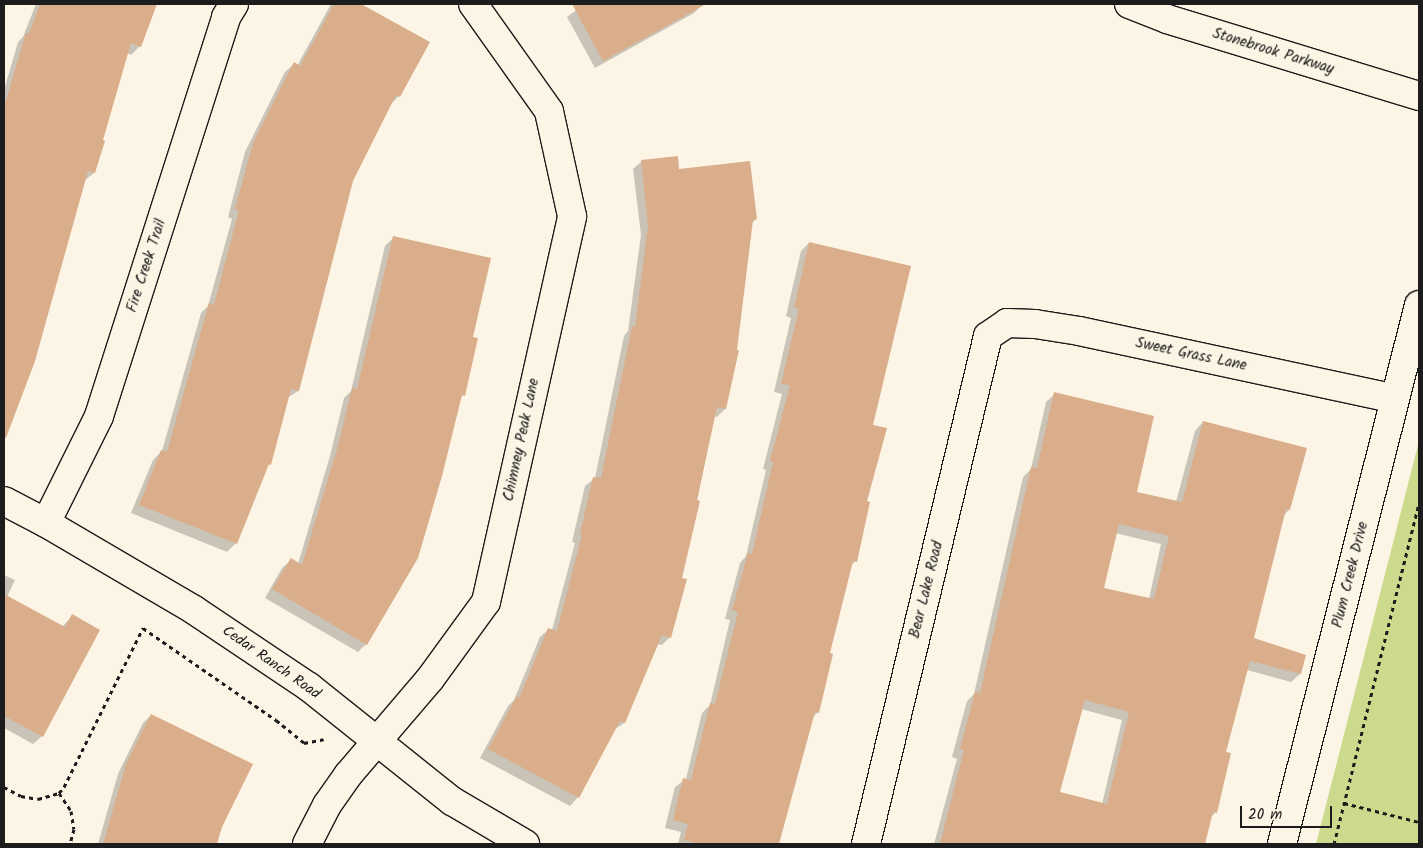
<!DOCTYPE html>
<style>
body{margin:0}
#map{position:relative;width:1423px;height:848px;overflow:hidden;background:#fcf5e5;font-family:Kalam,sans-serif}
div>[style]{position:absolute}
.green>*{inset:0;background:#ccda8e}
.shadow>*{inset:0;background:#0003}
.building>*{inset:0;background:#daad8b}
.path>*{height:3px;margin-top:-1.5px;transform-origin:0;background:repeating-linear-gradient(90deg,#1c1c1c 0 4px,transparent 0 8px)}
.roads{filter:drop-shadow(1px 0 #1c1c1c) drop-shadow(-1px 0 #1c1c1c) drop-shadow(0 1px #1c1c1c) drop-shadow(0 -1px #1c1c1c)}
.minor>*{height:28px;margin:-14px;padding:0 14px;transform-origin:14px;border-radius:14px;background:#fcf5e5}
.secondary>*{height:28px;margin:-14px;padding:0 14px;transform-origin:14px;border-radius:14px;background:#fcf5e5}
span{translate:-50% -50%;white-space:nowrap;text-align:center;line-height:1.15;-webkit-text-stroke:4px #fcf5e5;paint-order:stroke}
.street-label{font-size:15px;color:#1c1c1c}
.frame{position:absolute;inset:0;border:5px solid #1c1c1c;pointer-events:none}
.scale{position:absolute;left:1240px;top:806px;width:92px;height:22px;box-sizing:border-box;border:2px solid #1c1c1c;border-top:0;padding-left:6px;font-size:15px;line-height:18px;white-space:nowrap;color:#1c1c1c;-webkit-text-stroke:4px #fcf5e5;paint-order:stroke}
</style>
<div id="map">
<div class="green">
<div style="clip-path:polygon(1419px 441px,1419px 844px,1316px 844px)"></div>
</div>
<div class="shadow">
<div style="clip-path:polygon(36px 4px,156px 4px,140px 46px,131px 55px,127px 53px,101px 141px,94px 173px,84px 181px,9px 426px,4px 431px,4px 90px,18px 42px,23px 37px)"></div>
<div style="clip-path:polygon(331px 4px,358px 4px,429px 42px,399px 96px,391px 104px,352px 180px,298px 391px,287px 398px,270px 464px,266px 467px,235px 544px,227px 552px,131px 513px,153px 460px,162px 451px,201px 313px,208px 306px,232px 219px,228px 217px,245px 152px,285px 72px,294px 64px,297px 66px)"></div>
<div style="clip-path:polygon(585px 4px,701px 4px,702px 5px,694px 13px,595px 68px,567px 17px)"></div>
<div style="clip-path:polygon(642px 161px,678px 170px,756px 219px,751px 224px,725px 409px,717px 417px,714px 416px,670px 637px,662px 645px,657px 644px,624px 723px,614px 730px,578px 797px,570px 806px,480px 758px,508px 706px,514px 700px,540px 637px,549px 629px,552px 630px,575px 543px,572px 542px,585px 486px,595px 478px,624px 336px,628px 331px,641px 235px,633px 169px)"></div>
<div style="clip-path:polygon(394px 237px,471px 338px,463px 395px,459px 399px,366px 644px,358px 652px,265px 598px,282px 568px,291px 560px,298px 564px,330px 456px,344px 398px,351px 391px,385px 246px)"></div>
<div style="clip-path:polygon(809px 243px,872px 426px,866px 502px,856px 561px,850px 566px,828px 654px,818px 712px,813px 717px,778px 844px,678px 844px,681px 832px,665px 828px,675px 787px,686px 779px,702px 713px,710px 705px,730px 620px,725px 619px,740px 563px,746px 556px,766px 470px,763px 469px,782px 394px,774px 392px,791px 318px,786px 316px,801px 251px)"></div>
<div style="clip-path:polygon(evenodd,1055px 394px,1135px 493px,1176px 502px,1195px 431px,1203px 422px,1289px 510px,1283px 516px,1253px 639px,1305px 656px,1300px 674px,1291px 682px,1247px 670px,1224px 752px,1216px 812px,1210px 818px,1203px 844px,934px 844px,957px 759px,952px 757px,967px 701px,974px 694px,1023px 477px,1031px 469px,1046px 402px,1055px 394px,1115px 533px,1161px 544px,1149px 599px,1102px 589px,1115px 533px,1055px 394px,1081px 709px,1122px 720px,1102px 804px,1059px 793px,1081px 709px)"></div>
<div style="clip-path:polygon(4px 575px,15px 580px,7px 597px,62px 627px,72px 616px,42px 736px,33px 744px,4px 728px)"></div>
<div style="clip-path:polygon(151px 715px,221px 826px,216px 844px,98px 844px,118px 774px,143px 723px)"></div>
</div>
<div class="building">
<div style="clip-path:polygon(40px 4px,157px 4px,141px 47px,131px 43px,103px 140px,105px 141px,95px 173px,88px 171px,35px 361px,6px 438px,4px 437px,4px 107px,26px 33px,29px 34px)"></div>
<div style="clip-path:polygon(334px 4px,361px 4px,430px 42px,400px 97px,396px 95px,353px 181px,299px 391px,291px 389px,271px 465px,269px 464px,237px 544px,139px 505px,161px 450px,167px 452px,209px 303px,214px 305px,239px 210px,235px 209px,253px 143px,294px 62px,300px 66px)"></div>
<div style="clip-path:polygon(572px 4px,706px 4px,603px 61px)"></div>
<div style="clip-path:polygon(678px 156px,679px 169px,750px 161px,757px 219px,753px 220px,737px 350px,739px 350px,726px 409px,717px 407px,697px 500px,700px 501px,682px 578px,687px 579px,671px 638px,662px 635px,625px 723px,620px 721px,579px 798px,488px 749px,517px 696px,519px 698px,548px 628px,557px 631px,582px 535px,580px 534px,593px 477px,601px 478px,632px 326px,635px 327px,648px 226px,641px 160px)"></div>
<div style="clip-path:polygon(393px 236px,491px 258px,473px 337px,478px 338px,465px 396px,462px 395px,442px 476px,418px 558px,367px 645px,272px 589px,291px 558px,302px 565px,338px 446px,352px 388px,357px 389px)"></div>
<div style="clip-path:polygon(809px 242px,911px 266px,873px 425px,887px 428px,867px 501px,870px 502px,857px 562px,853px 561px,830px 653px,833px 654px,819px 713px,815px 712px,779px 844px,700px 844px,684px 840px,688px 824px,673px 820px,683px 778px,691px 780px,710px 703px,715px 704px,738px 612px,732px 610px,748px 553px,752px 554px,773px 462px,770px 461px,790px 385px,781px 384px,799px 309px,794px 308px)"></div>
<div style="clip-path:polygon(evenodd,1054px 392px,1154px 416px,1137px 492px,1182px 502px,1203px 421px,1307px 448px,1290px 510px,1286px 509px,1254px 638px,1306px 655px,1301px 674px,1250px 661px,1226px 752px,1231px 753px,1217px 813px,1213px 812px,1205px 844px,940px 844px,964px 750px,960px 749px,975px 692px,980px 693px,1031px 467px,1037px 468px,1054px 392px,1119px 524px,1169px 536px,1154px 599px,1104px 588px,1119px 524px,1054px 392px,1085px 700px,1129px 712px,1107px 804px,1060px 792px,1085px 700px)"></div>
<div style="clip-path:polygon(4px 594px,65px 627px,72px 614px,100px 630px,43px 737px,4px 716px)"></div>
<div style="clip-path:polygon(151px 714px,253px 764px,222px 827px,217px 844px,103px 844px,126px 764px)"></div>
</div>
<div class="path">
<div style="left:4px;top:787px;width:19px;rotate:28deg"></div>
<div style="left:21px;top:796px;width:17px;rotate:10deg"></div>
<div style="left:38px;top:799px;width:22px;rotate:-16deg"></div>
<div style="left:59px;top:793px;width:8px;rotate:-50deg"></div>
<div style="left:64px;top:787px;width:178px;rotate:-63.6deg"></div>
<div style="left:143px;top:628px;width:162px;rotate:34.7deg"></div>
<div style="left:276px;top:720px;width:36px;rotate:39deg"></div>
<div style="left:304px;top:743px;width:20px;rotate:-11deg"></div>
<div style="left:59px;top:793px;width:22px;rotate:56deg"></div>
<div style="left:71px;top:811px;width:18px;rotate:81deg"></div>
<div style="left:74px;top:829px;width:16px;rotate:105deg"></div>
<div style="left:1344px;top:803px;width:77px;rotate:14.2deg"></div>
<div style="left:1334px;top:844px;width:351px;rotate:-76deg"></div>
</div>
<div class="roads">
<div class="minor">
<div style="left:4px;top:501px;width:47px;rotate:27.6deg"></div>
<div style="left:46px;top:523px;width:172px;rotate:30.4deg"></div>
<div style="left:194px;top:610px;width:138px;rotate:33.8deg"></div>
<div style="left:309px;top:687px;width:183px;rotate:38.6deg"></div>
<div style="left:452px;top:801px;width:85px;rotate:30.5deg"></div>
<div style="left:46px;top:523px;width:119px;rotate:-63.6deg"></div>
<div style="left:99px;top:416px;width:419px;rotate:-72.3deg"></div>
<div style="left:226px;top:17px;width:15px;rotate:-58deg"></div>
<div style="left:307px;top:844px;width:44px;rotate:-62.9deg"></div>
<div style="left:327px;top:805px;width:37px;rotate:-55deg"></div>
<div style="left:348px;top:775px;width:126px;rotate:-49.5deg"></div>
<div style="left:430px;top:679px;width:95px;rotate:-54deg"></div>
<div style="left:486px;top:602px;width:395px;rotate:-77.4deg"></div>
<div style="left:572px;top:216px;width:107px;rotate:-102.4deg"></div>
<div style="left:549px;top:111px;width:131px;rotate:-125.4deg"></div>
<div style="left:866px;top:844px;width:522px;rotate:-76.5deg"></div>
<div style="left:988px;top:336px;width:23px;rotate:-34deg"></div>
<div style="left:1007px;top:323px;width:28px;rotate:2deg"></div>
<div style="left:1035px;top:324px;width:45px;rotate:9deg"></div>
<div style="left:1079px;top:331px;width:323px;rotate:12.1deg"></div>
<div style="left:1282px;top:844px;width:556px;rotate:-75.74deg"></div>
</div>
<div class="secondary">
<div style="left:1129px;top:4px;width:41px;rotate:21.5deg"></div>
<div style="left:1167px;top:19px;width:264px;rotate:17deg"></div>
</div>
</div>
<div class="street-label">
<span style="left:1273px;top:52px;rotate:17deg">Stonebrook Parkway</span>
<span style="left:147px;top:266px;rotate:-72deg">Fire Creek Trail</span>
<span style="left:1191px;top:355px;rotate:12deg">Sweet Grass Lane</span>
<span style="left:522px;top:440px;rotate:-78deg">Chimney Peak Lane</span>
<span style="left:1351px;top:575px;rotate:-76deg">Plum Creek Drive</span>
<span style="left:927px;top:590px;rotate:-76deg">Bear Lake Road</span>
<span style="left:271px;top:663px;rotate:35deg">Cedar Ranch Road</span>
</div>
<div class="frame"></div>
<div class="scale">20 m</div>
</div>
